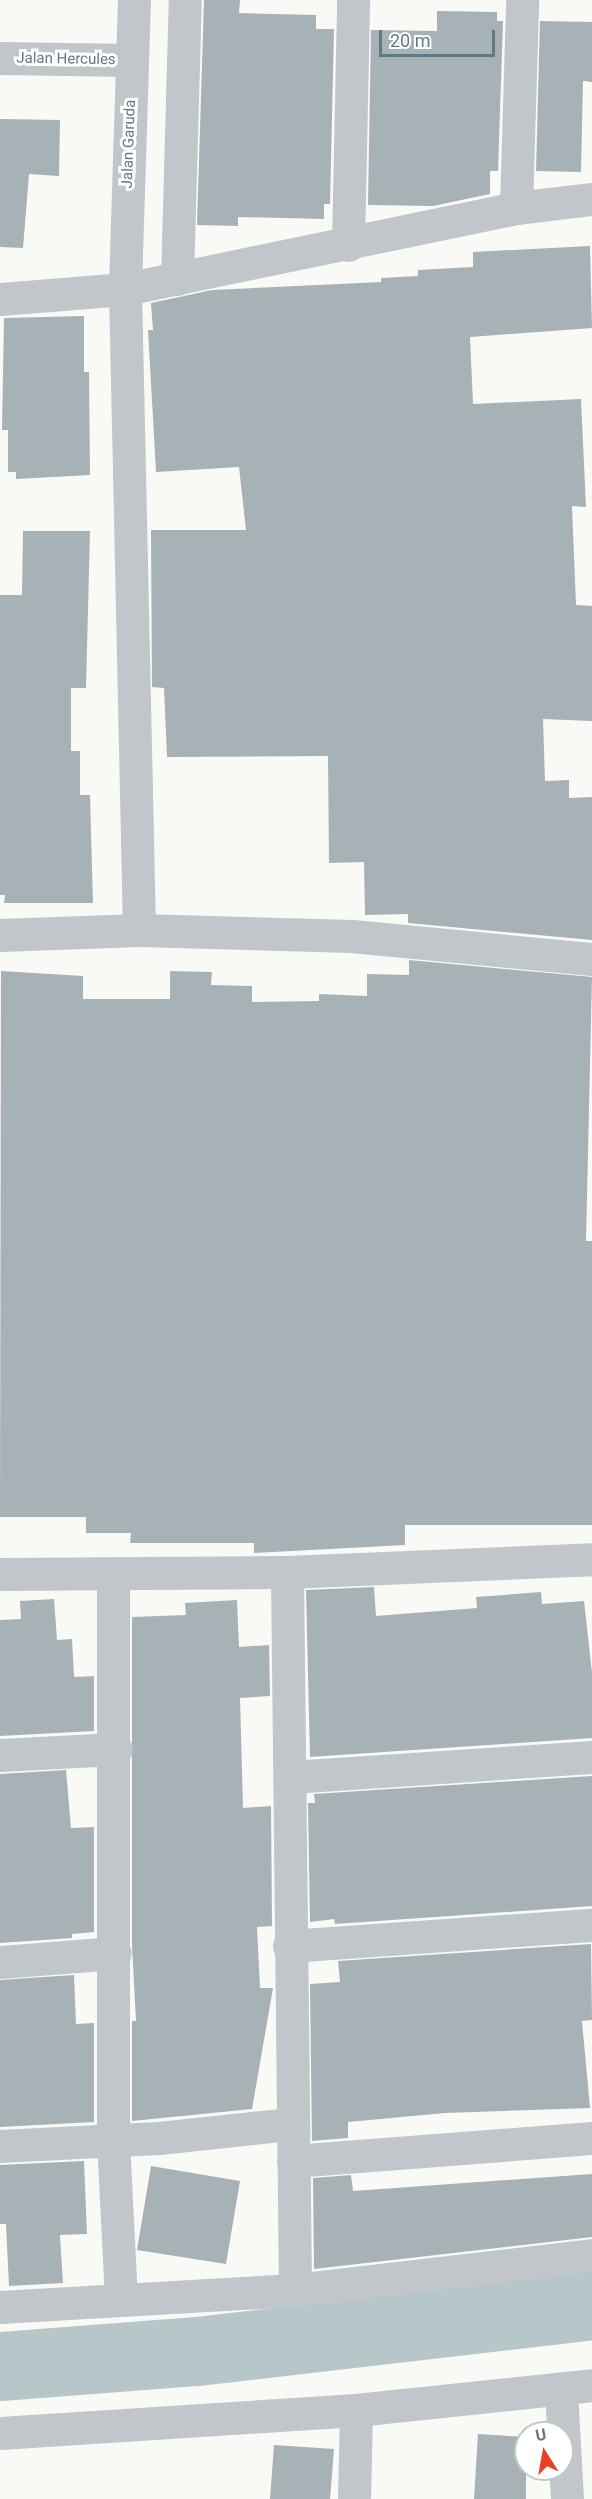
<!DOCTYPE html>
<style>
body{margin:0}
#map{position:relative;width:592px;height:2499px;overflow:hidden;background:#f9f9f6;font-family:Roboto,sans-serif}
div>[style]{position:absolute}
.river>*{height:69px;margin:-34.5px;padding:0 34.5px;transform-origin:34.5px;border-radius:34.5px;background:#b7c7c9}
.building>*{inset:0;background:#a6b2b6}
.minor>*{height:33px;margin:-16.5px;padding:0 16.5px;transform-origin:16.5px;border-radius:16.5px;background:#c0c6c9}
.tertiary>*{height:33px;margin:-16.5px;padding:0 16.5px;transform-origin:16.5px;border-radius:16.5px;background:#c0c6c9}
span{translate:-50% -50%;white-space:nowrap;text-align:center;line-height:1.15;-webkit-text-stroke:6px #fff;paint-order:stroke}
.street-label{font-size:15px;color:#637882}
.north{position:absolute;left:514px;top:2421px;width:60px;height:60px;box-sizing:border-box;background:#fff;border:2px solid #c1c9cd;border-radius:50%;rotate:349deg;font-size:16px;font-weight:700;line-height:24px;text-align:center;color:#637882}
.north::after{content:'';display:block;margin:auto;width:21px;height:27px;background:#e74229;clip-path:polygon(50% 0,100% 100%,50% 72%,0 100%)}
.scale{position:absolute;left:379px;top:30px;width:116px;height:27px;box-sizing:border-box;border:3px solid #637882;border-top:0;padding-left:8px;font-size:18px;line-height:21px;white-space:nowrap;color:#637882;-webkit-text-stroke:4px #fff;paint-order:stroke}
</style>
<div id="map">
<div class="river">
<div style="left:0;top:2366px;width:198px;rotate:-4.4deg"></div>
<div style="left:197px;top:2351px;width:398px;rotate:-6.6deg"></div>
</div>
<div class="building">
<div style="clip-path:polygon(204px 0,240px 0,239px 13px,316px 15px,316px 29px,334px 29px,330px 204px,324px 204px,324px 219px,238px 217px,238px 226px,197px 225px)"></div>
<div style="clip-path:polygon(437px 11px,497px 12px,497px 21px,503px 21px,498px 171px,490px 171px,490px 194px,433px 206px,368px 205px,371px 30px,437px 31px)"></div>
<div style="clip-path:polygon(540px 21px,592px 22px,592px 82px,583px 81px,581px 172px,536px 171px)"></div>
<div style="clip-path:polygon(0 119px,60px 120px,59px 176px,29px 174px,23px 248px,0 247px)"></div>
<div style="clip-path:polygon(590px 246px,592px 328px,470px 337px,473px 404px,581px 399px,586px 507px,572px 506px,576px 605px,592px 606px,592px 721px,543px 719px,545px 781px,569px 780px,569px 798px,592px 797px,592px 940px,408px 923px,408px 914px,365px 915px,364px 862px,329px 863px,328px 756px,167px 757px,164px 688px,152px 687px,151px 530px,246px 530px,239px 467px,156px 472px,148px 330px,153px 330px,151px 303px,212px 290px,381px 282px,381px 278px,418px 276px,418px 270px,473px 267px,473px 252px)"></div>
<div style="clip-path:polygon(84px 316px,84px 372px,89px 372px,90px 475px,16px 479px,16px 472px,8px 472px,8px 430px,2px 430px,4px 318px)"></div>
<div style="clip-path:polygon(23px 531px,90px 531px,86px 688px,71px 688px,71px 751px,80px 751px,80px 795px,90px 795px,93px 903px,4px 903px,5px 895px,0 895px,0 595px,22px 595px)"></div>
<div style="clip-path:polygon(409px 960px,592px 977px,586px 1241px,592px 1241px,592px 1525px,405px 1525px,405px 1545px,254px 1553px,254px 1543px,130px 1543px,131px 1533px,86px 1533px,86px 1517px,0 1517px,1px 971px,83px 976px,83px 999px,170px 999px,170px 971px,212px 972px,211px 985px,252px 986px,252px 1002px,319px 1001px,319px 994px,367px 996px,367px 974px,409px 975px)"></div>
<div style="clip-path:polygon(374px 1587px,376px 1616px,477px 1608px,476px 1597px,541px 1592px,542px 1604px,584px 1601px,592px 1673px,592px 1738px,310px 1757px,306px 1590px)"></div>
<div style="clip-path:polygon(54px 1599px,57px 1640px,72px 1639px,74px 1677px,94px 1676px,94px 1731px,0 1736px,0 1620px,21px 1619px,20px 1601px)"></div>
<div style="clip-path:polygon(237px 1600px,239px 1647px,269px 1645px,270px 1696px,240px 1698px,243px 1808px,271px 1806px,272px 1926px,257px 1927px,260px 1988px,273px 1988px,252px 2109px,132px 2121px,132px 2021px,136px 2021px,132px 1946px,132px 1617px,186px 1615px,185px 1603px)"></div>
<div style="clip-path:polygon(66px 1770px,71px 1828px,94px 1827px,94px 1932px,72px 1934px,72px 1938px,0 1943px,0 1774px)"></div>
<div style="clip-path:polygon(592px 1776px,592px 1906px,335px 1924px,334px 1919px,310px 1922px,308px 1803px,315px 1803px,314px 1794px)"></div>
<div style="clip-path:polygon(591px 1944px,592px 2020px,582px 2021px,590px 2108px,445px 2113px,348px 2122px,348px 2138px,312px 2141px,310px 1984px,340px 1982px,338px 1961px)"></div>
<div style="clip-path:polygon(74px 1975px,76px 2024px,94px 2023px,94px 2122px,0 2127px,0 1980px)"></div>
<div style="clip-path:polygon(84px 2161px,87px 2234px,60px 2235px,63px 2283px,9px 2286px,6px 2224px,0 2224px,0 2165px)"></div>
<div style="clip-path:polygon(151px 2166px,240px 2181px,226px 2264px,137px 2250px)"></div>
<div style="clip-path:polygon(592px 2174px,592px 2237px,314px 2269px,313px 2178px,351px 2175px,353px 2191px)"></div>
<div style="clip-path:polygon(478px 2434px,526px 2437px,526px 2499px,474px 2499px)"></div>
<div style="clip-path:polygon(274px 2445px,334px 2449px,330px 2499px,270px 2499px)"></div>
</div>
<div class="minor">
<div style="left:134px;top:0;width:289px;rotate:91.8deg"></div>
<div style="left:125px;top:289px;width:641px;rotate:88.75deg"></div>
<div style="left:0;top:58px;width:132px;rotate:0.9deg"></div>
<div style="left:516px;top:208px;width:208px;rotate:-88.3deg"></div>
<div style="left:348px;top:245px;width:245px;rotate:-88.8deg"></div>
<div style="left:177px;top:279px;width:279px;rotate:-88.4deg"></div>
<div style="left:0;top:299px;width:125px;rotate:-4.6deg"></div>
<div style="left:125px;top:289px;width:399px;rotate:-11.7deg"></div>
<div style="left:516px;top:208px;width:77px;rotate:-6.8deg"></div>
<div style="left:287px;top:1572px;width:718px;rotate:89.36deg"></div>
<div style="left:0;top:1574px;width:287px;rotate:-0.4deg"></div>
<div style="left:287px;top:1572px;width:305px;rotate:-2.4deg"></div>
<div style="left:113px;top:1574px;width:567px;rotate:90deg"></div>
<div style="left:113px;top:2141px;width:157px;rotate:87.1deg"></div>
<div style="left:0;top:1755px;width:116px;rotate:-3deg"></div>
<div style="left:290px;top:1777px;width:303px;rotate:-3.8deg"></div>
<div style="left:289px;top:1946px;width:304px;rotate:-4deg"></div>
<div style="left:0;top:1962px;width:115px;rotate:-4.5deg"></div>
<div style="left:0;top:2146px;width:159px;rotate:-2.9deg"></div>
<div style="left:159px;top:2138px;width:133px;rotate:-6.1deg"></div>
<div style="left:293px;top:2161px;width:300px;rotate:-4.4deg"></div>
<div style="left:0;top:2307px;width:295px;rotate:-3.3deg"></div>
<div style="left:295px;top:2290px;width:299px;rotate:-6.7deg"></div>
<div style="left:561px;top:2391px;width:108px;rotate:86.8deg"></div>
<div style="left:0;top:2433px;width:357px;rotate:-3.7deg"></div>
<div style="left:356px;top:2410px;width:237px;rotate:-6deg"></div>
<div style="left:354px;top:2499px;width:89px;rotate:-88.7deg"></div>
</div>
<div class="tertiary">
<div style="left:0;top:935px;width:139px;rotate:-2.1deg"></div>
<div style="left:139px;top:930px;width:213px;rotate:1.6deg"></div>
<div style="left:352px;top:936px;width:241px;rotate:5.5deg"></div>
</div>
<div class="street-label">
<span style="left:66px;top:59px;rotate:1deg">Jalan Hercules</span>
<span style="left:129px;top:144px;rotate:-88deg">Jalan Garuda</span>
</div>
<div class="north">U</div>
<div class="scale">20 m</div>
</div>
